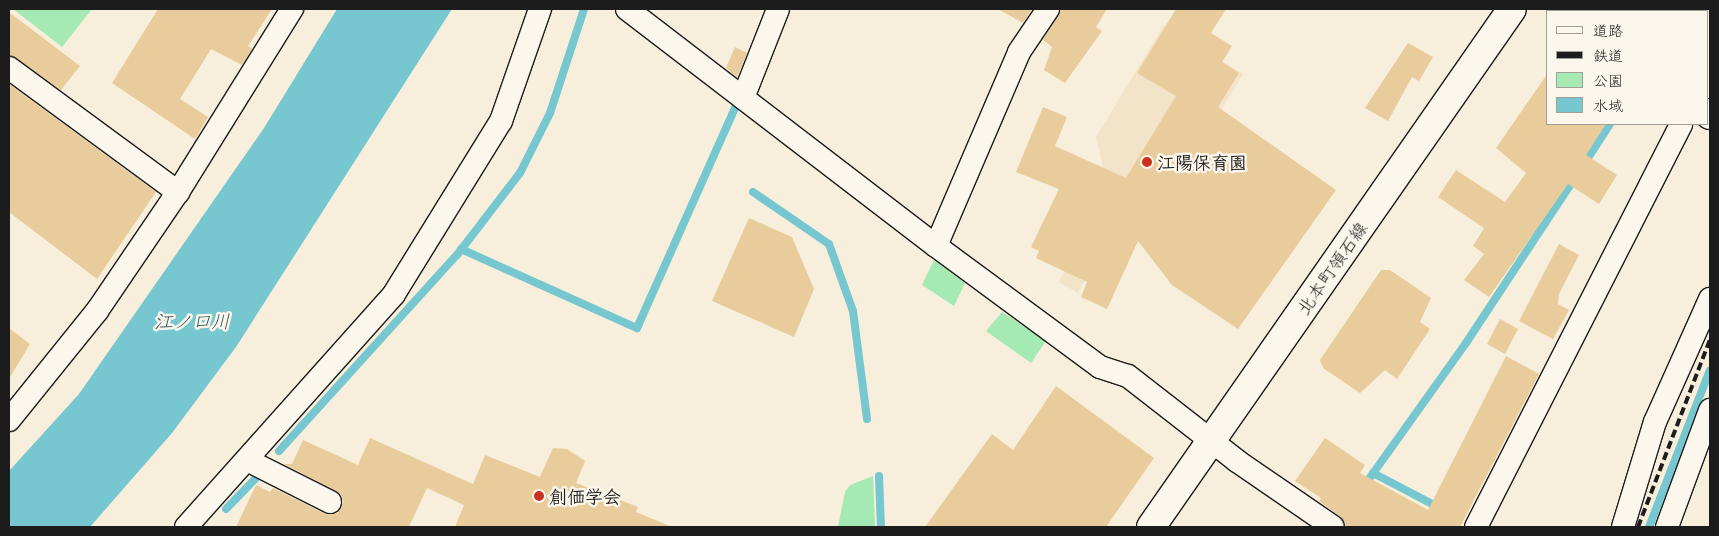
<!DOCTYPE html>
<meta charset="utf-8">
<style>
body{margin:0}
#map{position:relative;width:1719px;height:536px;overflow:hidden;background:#f7eedc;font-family:"Playpen Sans","Klee One",sans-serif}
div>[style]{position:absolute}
.built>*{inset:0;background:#f3e4c9}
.green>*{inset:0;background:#a5eab5}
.water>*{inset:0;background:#76c7d0}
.stream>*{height:8px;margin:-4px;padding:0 4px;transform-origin:4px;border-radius:4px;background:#76c7d0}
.building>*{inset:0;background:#e9cc9c}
.roads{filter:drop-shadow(1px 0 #1c1c1c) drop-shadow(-1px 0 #1c1c1c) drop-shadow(0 1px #1c1c1c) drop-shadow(0 -1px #1c1c1c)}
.minor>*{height:22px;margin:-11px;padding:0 11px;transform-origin:11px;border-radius:11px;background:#fbf7ec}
.secondary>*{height:28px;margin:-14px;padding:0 14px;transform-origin:14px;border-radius:14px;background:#fbf7ec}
.rail>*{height:4px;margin-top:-2px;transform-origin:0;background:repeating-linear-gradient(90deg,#1c1c1c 0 8px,transparent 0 12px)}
.dots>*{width:14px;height:14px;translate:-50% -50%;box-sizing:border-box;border:2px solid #fbf7ec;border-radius:50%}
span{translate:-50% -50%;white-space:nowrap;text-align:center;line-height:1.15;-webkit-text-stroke:5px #fbf7ec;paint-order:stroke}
.poi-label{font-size:18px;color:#1c1c1c;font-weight:700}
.left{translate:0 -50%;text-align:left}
.street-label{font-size:18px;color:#1c1c1c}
.water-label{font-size:19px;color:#3c585b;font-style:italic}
.frame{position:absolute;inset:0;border:10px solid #1c1c1c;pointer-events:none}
.legend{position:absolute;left:1546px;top:10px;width:162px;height:115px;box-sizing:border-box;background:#fbf7ec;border:1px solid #a29f99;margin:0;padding:6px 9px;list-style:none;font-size:15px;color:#1c1c1c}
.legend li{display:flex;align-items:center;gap:10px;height:25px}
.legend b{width:25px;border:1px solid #a29f99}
</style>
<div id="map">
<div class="built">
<div style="clip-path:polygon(1164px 25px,1243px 74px,1146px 231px,1100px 247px,1078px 293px,1059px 282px,1107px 182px,1096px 137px)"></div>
</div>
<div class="green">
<div style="clip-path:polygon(13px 9px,92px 9px,62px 47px)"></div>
<div style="clip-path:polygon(934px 260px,965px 283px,954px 306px,922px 285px)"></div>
<div style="clip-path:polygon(1002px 312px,1046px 341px,1031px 363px,986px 331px)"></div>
<div style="clip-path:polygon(873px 476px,875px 527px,838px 527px,845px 492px,850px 485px)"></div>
</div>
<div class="water">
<div style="clip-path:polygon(337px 9px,452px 9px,236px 347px,172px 433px,90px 527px,9px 527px,9px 471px,79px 394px,264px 128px)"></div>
</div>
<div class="stream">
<div style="left:1584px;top:164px;width:48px;rotate:-57deg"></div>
<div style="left:753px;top:192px;width:92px;rotate:34.4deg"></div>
<div style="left:829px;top:244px;width:71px;rotate:70.3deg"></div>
<div style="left:853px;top:311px;width:109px;rotate:82.6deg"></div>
<div style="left:461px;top:249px;width:193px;rotate:24.2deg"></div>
<div style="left:637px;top:328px;width:241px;rotate:-66deg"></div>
<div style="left:279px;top:451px;width:265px;rotate:-47.8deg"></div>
<div style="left:457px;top:255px;width:103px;rotate:-52.5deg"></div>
<div style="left:520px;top:173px;width:67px;rotate:-63.4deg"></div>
<div style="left:550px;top:113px;width:109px;rotate:-71.9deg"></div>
<div style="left:1373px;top:473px;width:76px;rotate:27.6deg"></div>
<div style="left:879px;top:476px;width:51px;rotate:87.8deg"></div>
<div style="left:1364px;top:486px;width:176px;rotate:-54.5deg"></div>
<div style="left:1466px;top:343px;width:198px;rotate:-56.6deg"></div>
<div style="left:226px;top:509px;width:43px;rotate:-45.9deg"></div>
<div style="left:1649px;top:527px;width:168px;rotate:-68.8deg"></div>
</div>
<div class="building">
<div style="clip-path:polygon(158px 9px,272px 9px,248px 46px,252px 49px,242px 65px,211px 49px,180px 99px,208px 117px,195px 139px,112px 83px)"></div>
<div style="clip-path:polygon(998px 9px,1032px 9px,1023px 23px)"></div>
<div style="clip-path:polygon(1061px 9px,1107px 9px,1096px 27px,1102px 31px,1065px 83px,1044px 70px,1052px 47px,1043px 40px)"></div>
<div style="clip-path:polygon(1176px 9px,1226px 9px,1211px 33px,1232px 46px,1222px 62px,1239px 73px,1218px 107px,1336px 190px,1238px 329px,1172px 285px,1138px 241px,1107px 309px,1081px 297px,1087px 282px,1036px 258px,1039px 251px,1031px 247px,1059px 189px,1016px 172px,1043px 107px,1067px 117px,1055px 146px,1126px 178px,1176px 96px,1137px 73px)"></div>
<div style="clip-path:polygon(9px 12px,80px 66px,61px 90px,9px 55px)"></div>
<div style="clip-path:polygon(1408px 43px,1433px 57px,1419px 81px,1412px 77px,1388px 121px,1365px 108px)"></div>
<div style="clip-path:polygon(735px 47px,747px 53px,737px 77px,726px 68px)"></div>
<div style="clip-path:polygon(1548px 73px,1548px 124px,1606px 124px,1586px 155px,1617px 175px,1599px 204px,1568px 184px,1489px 297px,1464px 280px,1484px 254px,1473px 246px,1484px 228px,1438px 197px,1456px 170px,1505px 202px,1526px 173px,1496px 148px)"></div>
<div style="clip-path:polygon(9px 84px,156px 192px,97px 279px,9px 212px)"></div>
<div style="clip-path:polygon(749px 218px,792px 237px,814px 289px,794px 337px,712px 301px)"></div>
<div style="clip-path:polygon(1559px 244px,1579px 255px,1559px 294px,1558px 304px,1569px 310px,1553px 339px,1519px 321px)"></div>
<div style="clip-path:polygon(1381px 270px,1390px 270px,1431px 298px,1420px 322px,1430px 329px,1397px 379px,1385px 370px,1360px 393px,1323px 368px,1320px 360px)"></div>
<div style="clip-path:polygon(1500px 319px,1518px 329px,1505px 354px,1487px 344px)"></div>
<div style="clip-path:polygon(9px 328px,30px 344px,9px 379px)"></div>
<div style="clip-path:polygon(1506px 356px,1539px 374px,1460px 527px,1347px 527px,1341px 517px,1319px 501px,1321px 498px,1295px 481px,1325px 438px,1365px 465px,1360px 473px,1428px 510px)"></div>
<div style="clip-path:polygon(1056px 386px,1154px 458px,1106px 527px,925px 527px,992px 434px,1013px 450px)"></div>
<div style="clip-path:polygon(370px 438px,473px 484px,485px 455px,540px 477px,553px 448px,567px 449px,585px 461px,576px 483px,638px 507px,636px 512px,672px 527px,455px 527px,464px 505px,427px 488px,409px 527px,236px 527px,256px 485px,270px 492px,273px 488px,325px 514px,338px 513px,343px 502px,341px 494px,284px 464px,292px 464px,303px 440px,358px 465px)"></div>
</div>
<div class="roads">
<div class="minor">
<div style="left:627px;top:9px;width:389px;rotate:37.5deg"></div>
<div style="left:936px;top:246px;width:204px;rotate:36.4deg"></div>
<div style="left:1100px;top:367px;width:29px;rotate:18deg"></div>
<div style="left:1128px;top:376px;width:138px;rotate:37.9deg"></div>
<div style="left:1237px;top:461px;width:116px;rotate:34.5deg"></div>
<div style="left:1663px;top:11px;width:3px;rotate:-45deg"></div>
<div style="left:9px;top:68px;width:210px;rotate:36.3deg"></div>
<div style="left:743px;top:98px;width:96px;rotate:-68.5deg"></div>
<div style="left:936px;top:246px;width:211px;rotate:-66.8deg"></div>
<div style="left:1019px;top:52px;width:52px;rotate:-56deg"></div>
<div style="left:9px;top:420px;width:140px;rotate:-51.1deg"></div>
<div style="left:97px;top:311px;width:144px;rotate:-55.8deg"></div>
<div style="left:178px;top:192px;width:216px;rotate:-58.1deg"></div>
<div style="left:247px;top:460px;width:93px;rotate:26.8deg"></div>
<div style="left:186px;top:527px;width:312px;rotate:-48.2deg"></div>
<div style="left:394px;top:294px;width:203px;rotate:-58.3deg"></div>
<div style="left:501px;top:121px;width:119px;rotate:-70.8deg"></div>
<div style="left:1476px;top:527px;width:452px;rotate:-63deg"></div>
<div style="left:1623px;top:527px;width:110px;rotate:-73.1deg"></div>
<div style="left:1655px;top:422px;width:135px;rotate:-65.9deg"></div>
<div style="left:1667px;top:527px;width:125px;rotate:-69.8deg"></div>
</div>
<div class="secondary">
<div style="left:1599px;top:9px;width:4px;rotate:34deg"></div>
<div style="left:1708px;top:113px;width:3px;rotate:45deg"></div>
<div style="left:1151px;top:527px;width:631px;rotate:-55.13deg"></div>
</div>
</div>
<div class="rail">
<div style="left:1638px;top:527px;width:201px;rotate:-69deg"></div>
</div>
<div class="dots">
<div style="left:1147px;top:162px;background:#c8321e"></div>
<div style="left:539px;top:496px;background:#c8321e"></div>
</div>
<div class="poi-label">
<span class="left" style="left:1157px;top:162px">江陽保育園</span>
<span class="left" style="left:549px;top:496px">創価学会</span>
</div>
<div class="street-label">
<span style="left:1332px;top:268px;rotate:-55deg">北本町領石線</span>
</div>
<div class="water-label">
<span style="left:192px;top:321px">江ノ口川</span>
</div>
<div class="frame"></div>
<ul class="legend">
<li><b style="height:6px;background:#fbf7ec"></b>道路</li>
<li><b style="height:6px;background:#1c1c1c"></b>鉄道</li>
<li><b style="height:14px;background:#a5eab5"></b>公園</li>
<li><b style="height:14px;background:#76c7d0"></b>水域</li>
</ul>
</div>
